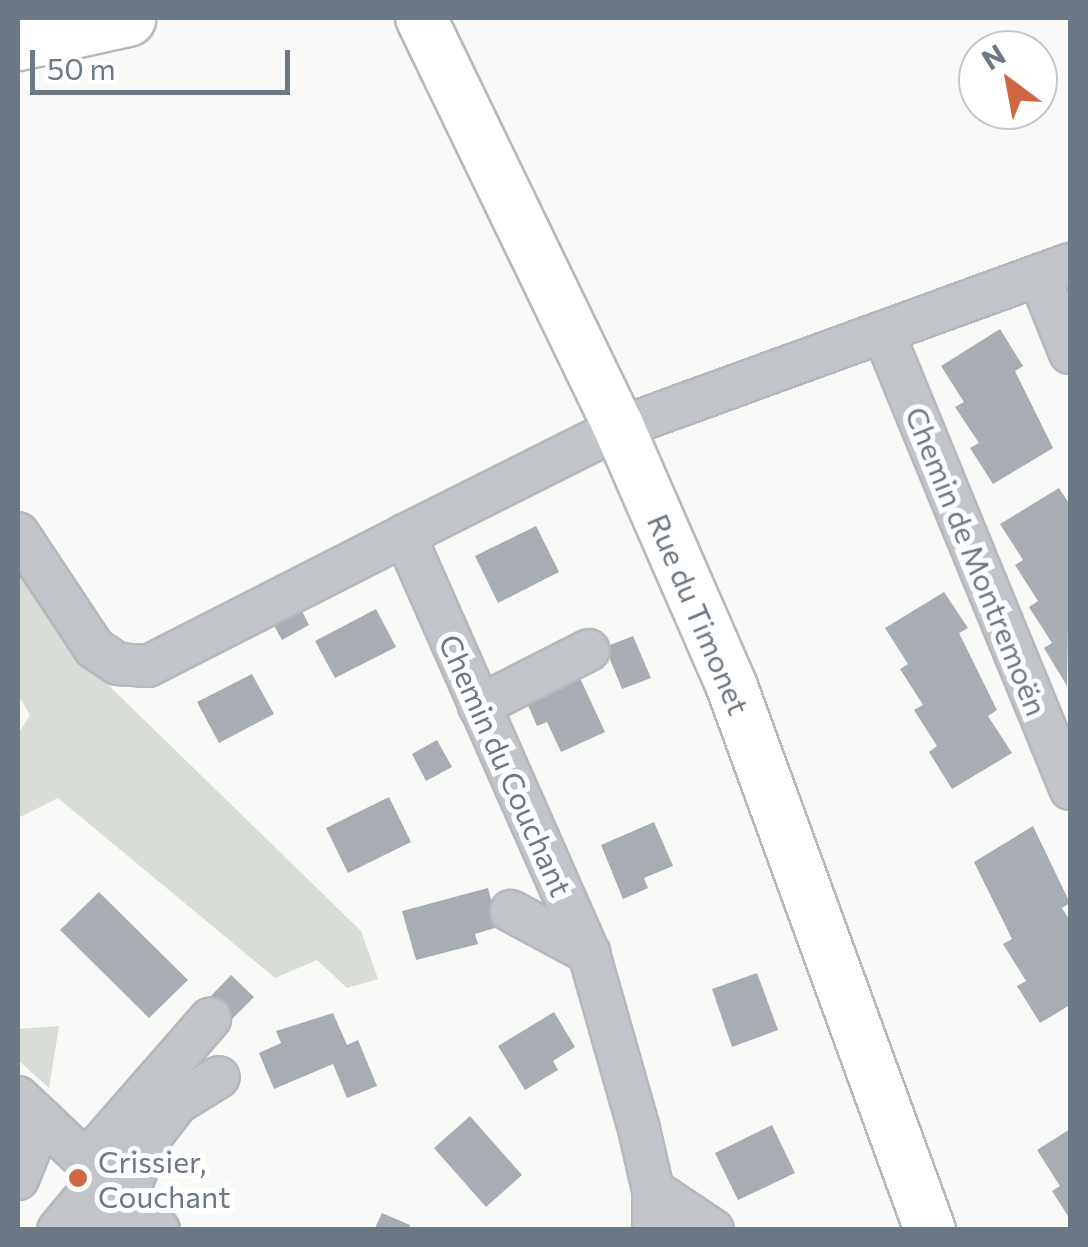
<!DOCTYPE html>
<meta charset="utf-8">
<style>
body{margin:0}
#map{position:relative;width:1088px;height:1247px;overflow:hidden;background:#f9f9f7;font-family:Commissioner,sans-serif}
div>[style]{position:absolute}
.green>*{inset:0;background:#d9ddd7}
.building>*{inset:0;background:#a7adb3}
.roads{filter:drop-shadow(2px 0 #b5b8bc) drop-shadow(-2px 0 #b5b8bc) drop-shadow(0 2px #b5b8bc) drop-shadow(0 -2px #b5b8bc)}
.minor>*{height:40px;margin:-20px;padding:0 20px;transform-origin:20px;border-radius:20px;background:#c1c4c8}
.major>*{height:50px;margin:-25px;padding:0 25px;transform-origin:25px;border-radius:25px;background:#fff}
.highway>*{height:55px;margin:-27.5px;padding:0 27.5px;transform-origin:27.5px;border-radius:27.5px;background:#fff}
.dots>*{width:28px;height:28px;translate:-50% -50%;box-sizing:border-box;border:5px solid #fff;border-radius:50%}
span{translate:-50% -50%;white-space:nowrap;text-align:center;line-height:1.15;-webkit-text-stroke:10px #fff;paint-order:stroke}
.street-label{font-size:30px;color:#6c7884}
.poi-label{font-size:30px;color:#6c7884}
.left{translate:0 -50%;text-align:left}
.frame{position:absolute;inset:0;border:20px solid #6c7884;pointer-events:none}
.north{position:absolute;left:958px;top:30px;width:100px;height:100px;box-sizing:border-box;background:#fff;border:2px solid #c4c9ce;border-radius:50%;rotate:328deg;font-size:28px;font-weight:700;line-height:40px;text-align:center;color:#6c7884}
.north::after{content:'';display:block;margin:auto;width:35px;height:45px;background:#ce6842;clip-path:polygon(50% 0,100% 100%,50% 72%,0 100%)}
.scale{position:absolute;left:30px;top:50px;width:260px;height:45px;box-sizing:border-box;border:5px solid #6c7884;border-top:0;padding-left:12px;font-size:30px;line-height:35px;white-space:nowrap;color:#6c7884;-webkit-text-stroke:8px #fff;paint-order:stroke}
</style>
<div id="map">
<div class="green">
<div style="clip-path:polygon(18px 556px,96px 673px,361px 931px,378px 979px,347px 988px,317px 960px,275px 978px,58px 798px,18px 818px,18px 734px,30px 715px,18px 695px)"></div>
<div style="clip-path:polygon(59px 1026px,49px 1088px,18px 1060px,18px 1029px)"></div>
</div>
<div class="building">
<div style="clip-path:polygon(1000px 329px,1023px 366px,1015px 371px,1053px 448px,993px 484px,970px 448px,979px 443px,955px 407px,964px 402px,941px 366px)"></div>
<div style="clip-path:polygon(1059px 488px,1070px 505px,1067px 686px,1044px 648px,1052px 643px,1029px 607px,1038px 601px,1015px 565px,1023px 560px,1000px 524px)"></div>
<div style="clip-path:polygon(536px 526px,559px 572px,498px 603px,475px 556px)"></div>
<div style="clip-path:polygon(944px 592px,968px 628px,959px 633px,997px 710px,988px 716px,1012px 753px,952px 789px,929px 752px,937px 746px,914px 710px,923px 705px,900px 669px,908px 664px,885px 628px)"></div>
<div style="clip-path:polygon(299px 605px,309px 625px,282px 640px,271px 620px)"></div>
<div style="clip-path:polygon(376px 609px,396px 647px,335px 678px,315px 641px)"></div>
<div style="clip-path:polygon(633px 636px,651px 678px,622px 689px,605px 647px)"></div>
<div style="clip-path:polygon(252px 674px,274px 714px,219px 743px,197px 702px)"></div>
<div style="clip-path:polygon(580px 678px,605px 732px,561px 752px,547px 722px,537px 726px,527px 703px)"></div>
<div style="clip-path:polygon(437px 740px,452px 767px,426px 781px,412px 754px)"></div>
<div style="clip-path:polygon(389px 797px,411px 842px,348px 873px,326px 828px)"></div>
<div style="clip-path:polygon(654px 822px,673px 866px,644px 878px,648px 888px,623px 899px,601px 845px)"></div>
<div style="clip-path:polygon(1033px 826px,1070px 903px,1062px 908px,1070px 921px,1070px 1005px,1040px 1023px,1017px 986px,1026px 981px,1003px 944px,1012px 939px,974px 862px)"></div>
<div style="clip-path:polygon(488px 888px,498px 927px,475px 934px,478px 944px,416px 960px,402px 911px)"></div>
<div style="clip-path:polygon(99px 892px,188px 980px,149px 1018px,60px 930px)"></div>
<div style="clip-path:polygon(757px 973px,778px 1030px,732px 1047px,712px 989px)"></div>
<div style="clip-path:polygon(231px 975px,254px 997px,232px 1019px,210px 997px)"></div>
<div style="clip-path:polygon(554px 1012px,575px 1047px,553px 1061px,558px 1070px,525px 1090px,498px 1046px)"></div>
<div style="clip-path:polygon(333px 1013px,347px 1045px,358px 1040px,377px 1086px,347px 1098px,333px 1064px,274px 1089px,259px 1053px,281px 1043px,276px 1031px)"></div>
<div style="clip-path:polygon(470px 1116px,522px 1175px,486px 1207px,434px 1148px)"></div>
<div style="clip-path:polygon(772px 1125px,795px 1173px,738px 1200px,715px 1153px)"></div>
<div style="clip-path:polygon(1070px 1129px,1070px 1219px,1052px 1191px,1060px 1186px,1037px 1150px)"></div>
<div style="clip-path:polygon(382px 1213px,410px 1225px,408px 1230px,374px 1230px)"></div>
</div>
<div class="roads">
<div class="minor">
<div style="left:1039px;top:276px;width:83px;rotate:68.1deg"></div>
<div style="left:883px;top:332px;width:494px;rotate:67.7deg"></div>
<div style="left:18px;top:533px;width:138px;rotate:56.5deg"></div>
<div style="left:94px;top:648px;width:29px;rotate:34deg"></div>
<div style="left:118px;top:664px;width:30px;rotate:4deg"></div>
<div style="left:148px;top:666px;width:288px;rotate:-27deg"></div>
<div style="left:479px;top:706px;width:123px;rotate:-27deg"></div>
<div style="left:511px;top:911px;width:89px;rotate:28.3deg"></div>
<div style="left:18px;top:1097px;width:194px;rotate:43.3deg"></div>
<div style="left:86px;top:1161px;width:189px;rotate:-48.9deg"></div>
<div style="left:18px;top:1179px;width:64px;rotate:-67.9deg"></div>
<div style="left:653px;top:1190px;width:72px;rotate:33.7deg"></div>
<div style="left:126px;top:1199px;width:62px;rotate:-69.2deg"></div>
<div style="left:148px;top:1141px;width:48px;rotate:-52.7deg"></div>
<div style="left:177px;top:1103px;width:49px;rotate:-31.8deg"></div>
<div style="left:58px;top:1230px;width:69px;rotate:-50.3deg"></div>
<div style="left:103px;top:1230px;width:38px;rotate:-39deg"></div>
<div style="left:653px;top:1230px;width:40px;rotate:-90deg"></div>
<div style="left:653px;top:1190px;width:63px;rotate:-102.9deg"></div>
<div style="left:639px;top:1129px;width:183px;rotate:-105.9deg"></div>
<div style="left:589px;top:953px;width:457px;rotate:-113.8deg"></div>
<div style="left:405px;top:535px;width:239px;rotate:-26.6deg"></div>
<div style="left:619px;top:428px;width:480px;rotate:-20deg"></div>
</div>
<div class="major">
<div style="left:421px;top:18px;width:455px;rotate:64.2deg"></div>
<div style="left:619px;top:428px;width:283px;rotate:66.4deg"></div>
<div style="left:732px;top:687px;width:578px;rotate:69.97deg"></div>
</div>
<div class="highway">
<div style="left:18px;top:42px;width:112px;rotate:-12.4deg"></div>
</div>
</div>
<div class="dots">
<div style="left:78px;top:1178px;background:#ce6842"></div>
</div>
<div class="street-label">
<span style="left:977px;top:561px;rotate:68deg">Chemin de Montremoën</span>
<span style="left:699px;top:614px;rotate:67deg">Rue du Timonet</span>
<span style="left:506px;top:765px;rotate:66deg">Chemin du Couchant</span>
</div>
<div class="poi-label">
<span class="left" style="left:98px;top:1178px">Crissier,<br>Couchant</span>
</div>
<div class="frame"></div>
<div class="north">N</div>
<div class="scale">50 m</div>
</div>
